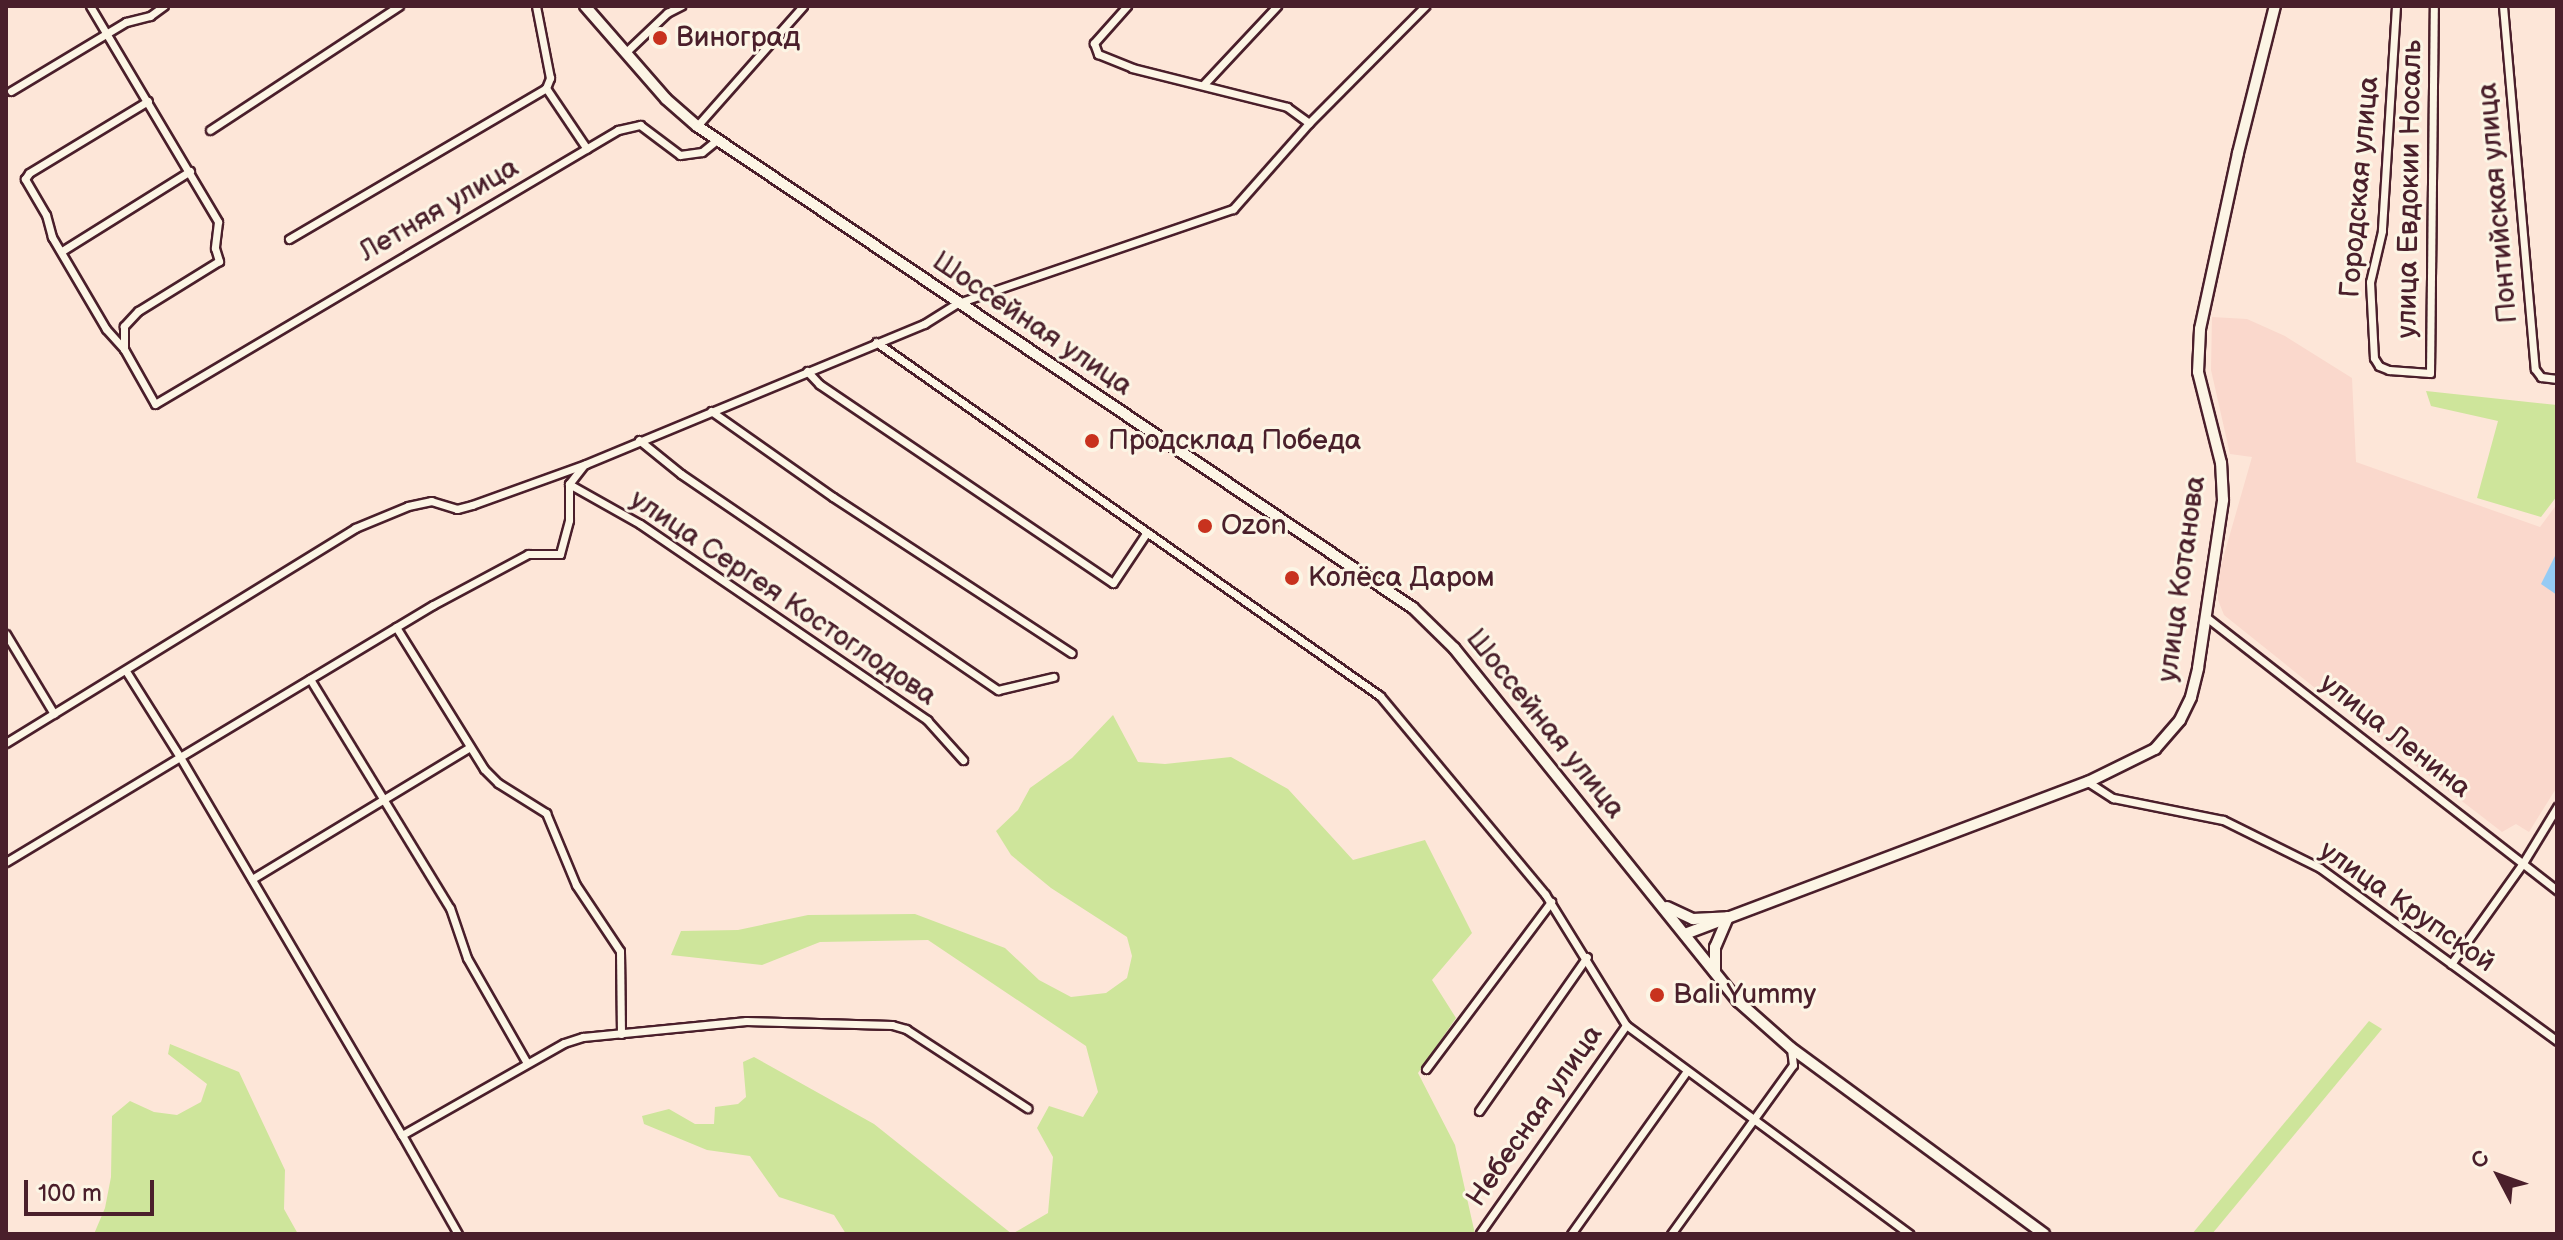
<!DOCTYPE html>
<meta charset="utf-8">
<style>
body{margin:0}
#map{position:relative;width:2563px;height:1240px;overflow:hidden;background:#fde6d8;font-family:"Balsamiq Sans",sans-serif}
div>[style]{position:absolute}
.built>*{inset:0;background:#fad8cc}
.green>*{inset:0;background:#cee59b}
.water>*{inset:0;background:#96cbf4}
.roads{filter:drop-shadow(2px 0 #4a1f2b) drop-shadow(-2px 0 #4a1f2b) drop-shadow(0 2px #4a1f2b) drop-shadow(0 -2px #4a1f2b)}
.street>*{height:7px;margin:-3.5px;padding:0 3.5px;transform-origin:3.5px;border-radius:3.5px;background:#fcf5e5}
.secondary>*{height:10px;margin:-5px;padding:0 5px;transform-origin:5px;border-radius:5px;background:#fcf5e5}
.dots>*{width:22px;height:22px;translate:-50% -50%;box-sizing:border-box;border:4px solid #fcf5e5;border-radius:50%}
span{translate:-50% -50%;white-space:nowrap;text-align:center;line-height:1.15;-webkit-text-stroke:6px #fcf5e5;paint-order:stroke}
.poi-label{font-size:28px;color:#4a1f2b}
.left{translate:0 -50%;text-align:left}
.street-label{font-size:28px;color:#4a1f2b}
.frame{position:absolute;inset:0;border:8px solid #4a1f2b;pointer-events:none}
.north{position:absolute;left:2459px;top:1136px;width:80px;height:80px;-webkit-text-stroke:6px #fcf5e5;paint-order:stroke;rotate:311deg;font-size:22px;font-weight:700;line-height:32px;text-align:center;color:#4a1f2b}
.north::after{content:'';display:block;margin:auto;width:28px;height:36px;background:#4a1f2b;clip-path:polygon(50% 0,100% 100%,50% 72%,0 100%)}
.scale{position:absolute;left:24px;top:1180px;width:130px;height:36px;box-sizing:border-box;border:4px solid #4a1f2b;border-top:0;padding-left:10px;font-size:24px;line-height:28px;white-space:nowrap;color:#4a1f2b;-webkit-text-stroke:6px #fcf5e5;paint-order:stroke}
</style>
<div id="map">
<div class="built">
<div style="clip-path:polygon(2212px 317px,2247px 319px,2285px 336px,2352px 378px,2356px 462px,2540px 527px,2557px 504px,2557px 787px,2529px 832px,2516px 824px,2502px 832px,2358px 721px,2359px 708px,2330px 685px,2315px 688px,2224px 615px,2218px 600px,2218px 576px,2252px 457px,2230px 454px,2211px 370px)"></div>
</div>
<div class="green">
<div style="clip-path:polygon(2426px 391px,2557px 405px,2557px 496px,2541px 517px,2477px 498px,2498px 421px,2431px 406px)"></div>
<div style="clip-path:polygon(1113px 715px,1138px 762px,1165px 764px,1231px 757px,1288px 789px,1353px 860px,1425px 840px,1472px 933px,1432px 980px,1456px 1018px,1418px 1073px,1455px 1145px,1475px 1234px,846px 1234px,834px 1215px,779px 1197px,750px 1156px,707px 1150px,644px 1124px,642px 1116px,669px 1109px,695px 1124px,714px 1124px,715px 1107px,738px 1104px,746px 1097px,743px 1062px,754px 1057px,874px 1124px,1012px 1234px,1048px 1213px,1053px 1157px,1037px 1128px,1049px 1106px,1083px 1117px,1098px 1092px,1086px 1046px,928px 940px,820px 942px,762px 965px,671px 955px,681px 931px,738px 930px,808px 915px,915px 914px,1005px 948px,1039px 980px,1071px 997px,1106px 993px,1127px 978px,1132px 956px,1127px 937px,1051px 888px,1011px 855px,996px 831px,1018px 810px,1030px 788px,1072px 758px)"></div>
<div style="clip-path:polygon(2369px 1021px,2382px 1029px,2212px 1234px,2192px 1234px)"></div>
<div style="clip-path:polygon(170px 1044px,239px 1072px,285px 1170px,284px 1209px,298px 1234px,94px 1234px,105px 1208px,111px 1177px,112px 1116px,130px 1101px,154px 1112px,177px 1115px,201px 1102px,207px 1084px,168px 1054px)"></div>
</div>
<div class="water">
<div style="clip-path:polygon(2557px 552px,2557px 595px,2541px 584px)"></div>
</div>
<div class="roads">
<div class="street">
<div style="left:90px;top:6px;width:251px;rotate:59.3deg"></div>
<div style="left:218px;top:222px;width:26px;rotate:97deg"></div>
<div style="left:215px;top:248px;width:14px;rotate:73deg"></div>
<div style="left:219px;top:261px;width:95px;rotate:148.3deg"></div>
<div style="left:138px;top:311px;width:21px;rotate:133deg"></div>
<div style="left:124px;top:326px;width:23px;rotate:90deg"></div>
<div style="left:124px;top:349px;width:63px;rotate:60.6deg"></div>
<div style="left:155px;top:404px;width:538px;rotate:-30.62deg"></div>
<div style="left:618px;top:130px;width:23px;rotate:-13deg"></div>
<div style="left:640px;top:125px;width:50px;rotate:36.9deg"></div>
<div style="left:680px;top:155px;width:22px;rotate:-8deg"></div>
<div style="left:702px;top:152px;width:19px;rotate:-39deg"></div>
<div style="left:1127px;top:6px;width:50px;rotate:131.7deg"></div>
<div style="left:1094px;top:43px;width:12px;rotate:70deg"></div>
<div style="left:1098px;top:54px;width:37px;rotate:22deg"></div>
<div style="left:1132px;top:68px;width:160px;rotate:14.1deg"></div>
<div style="left:1287px;top:107px;width:27px;rotate:36deg"></div>
<div style="left:2396px;top:6px;width:225px;rotate:93.6deg"></div>
<div style="left:2382px;top:231px;width:52px;rotate:103.2deg"></div>
<div style="left:2370px;top:282px;width:76px;rotate:87deg"></div>
<div style="left:2374px;top:358px;width:9px;rotate:58deg"></div>
<div style="left:2379px;top:366px;width:11px;rotate:22deg"></div>
<div style="left:2389px;top:370px;width:41px;rotate:4.2deg"></div>
<div style="left:2430px;top:373px;width:367px;rotate:-89.4deg"></div>
<div style="left:2503px;top:6px;width:364px;rotate:85deg"></div>
<div style="left:2535px;top:369px;width:10px;rotate:53deg"></div>
<div style="left:2541px;top:377px;width:16px;rotate:7deg"></div>
<div style="left:626px;top:52px;width:57px;rotate:-43.6deg"></div>
<div style="left:667px;top:13px;width:16px;rotate:-27deg"></div>
<div style="left:1204px;top:84px;width:107px;rotate:-46.9deg"></div>
<div style="left:546px;top:88px;width:73px;rotate:56.1deg"></div>
<div style="left:11px;top:91px;width:134px;rotate:-31deg"></div>
<div style="left:126px;top:22px;width:25px;rotate:-14deg"></div>
<div style="left:150px;top:16px;width:17px;rotate:-36deg"></div>
<div style="left:697px;top:126px;width:160px;rotate:-48.5deg"></div>
<div style="left:210px;top:130px;width:226px;rotate:-33.3deg"></div>
<div style="left:289px;top:239px;width:298px;rotate:-30.4deg"></div>
<div style="left:546px;top:88px;width:11px;rotate:-68deg"></div>
<div style="left:550px;top:78px;width:73px;rotate:-101deg"></div>
<div style="left:62px;top:251px;width:151px;rotate:-32deg"></div>
<div style="left:876px;top:342px;width:616px;rotate:35.08deg"></div>
<div style="left:1380px;top:696px;width:258px;rotate:50.2deg"></div>
<div style="left:1545px;top:894px;width:154px;rotate:58.3deg"></div>
<div style="left:1626px;top:1025px;width:352px;rotate:36.4deg"></div>
<div style="left:124px;top:349px;width:27px;rotate:-132deg"></div>
<div style="left:106px;top:329px;width:107px;rotate:-120.4deg"></div>
<div style="left:52px;top:237px;width:23px;rotate:-105deg"></div>
<div style="left:46px;top:215px;width:42px;rotate:-120.3deg"></div>
<div style="left:25px;top:179px;width:7px;rotate:-56deg"></div>
<div style="left:29px;top:173px;width:139px;rotate:-31.2deg"></div>
<div style="left:807px;top:371px;width:18px;rotate:47deg"></div>
<div style="left:819px;top:384px;width:355px;rotate:34.1deg"></div>
<div style="left:1113px;top:583px;width:61px;rotate:-56.3deg"></div>
<div style="left:711px;top:411px;width:149px;rotate:35.2deg"></div>
<div style="left:833px;top:497px;width:285px;rotate:33.2deg"></div>
<div style="left:639px;top:440px;width:54px;rotate:39deg"></div>
<div style="left:681px;top:474px;width:384px;rotate:34.3deg"></div>
<div style="left:998px;top:690px;width:57px;rotate:-13.3deg"></div>
<div style="left:569px;top:484px;width:81px;rotate:29.4deg"></div>
<div style="left:640px;top:524px;width:348px;rotate:34.3deg"></div>
<div style="left:927px;top:720px;width:54px;rotate:48deg"></div>
<div style="left:2206px;top:617px;width:445px;rotate:37.9deg"></div>
<div style="left:396px;top:627px;width:167px;rotate:58.2deg"></div>
<div style="left:484px;top:769px;width:20px;rotate:45deg"></div>
<div style="left:498px;top:783px;width:57px;rotate:32deg"></div>
<div style="left:546px;top:813px;width:78px;rotate:67.4deg"></div>
<div style="left:576px;top:885px;width:79px;rotate:56.3deg"></div>
<div style="left:620px;top:951px;width:83px;rotate:89.3deg"></div>
<div style="left:6px;top:634px;width:93px;rotate:59deg"></div>
<div style="left:126px;top:671px;width:102px;rotate:57.9deg"></div>
<div style="left:180px;top:757px;width:295px;rotate:-31deg"></div>
<div style="left:433px;top:605px;width:108px;rotate:-28.2deg"></div>
<div style="left:528px;top:554px;width:32px"></div>
<div style="left:560px;top:554px;width:35px;rotate:-75deg"></div>
<div style="left:569px;top:520px;width:36px;rotate:-90deg"></div>
<div style="left:569px;top:484px;width:24px;rotate:-52deg"></div>
<div style="left:310px;top:679px;width:268px;rotate:58.6deg"></div>
<div style="left:450px;top:908px;width:53px;rotate:71.2deg"></div>
<div style="left:467px;top:958px;width:121px;rotate:60.3deg"></div>
<div style="left:6px;top:743px;width:410px;rotate:-31.6deg"></div>
<div style="left:355px;top:528px;width:57px;rotate:-22.5deg"></div>
<div style="left:408px;top:506px;width:24px;rotate:-12deg"></div>
<div style="left:431px;top:501px;width:27px;rotate:17deg"></div>
<div style="left:457px;top:509px;width:16px;rotate:-15deg"></div>
<div style="left:472px;top:505px;width:121px;rotate:-19.8deg"></div>
<div style="left:586px;top:464px;width:366px;rotate:-22.5deg"></div>
<div style="left:924px;top:324px;width:40px;rotate:-32deg"></div>
<div style="left:958px;top:303px;width:291px;rotate:-18.9deg"></div>
<div style="left:1233px;top:209px;width:115px;rotate:-48.5deg"></div>
<div style="left:1309px;top:123px;width:165px;rotate:-45.2deg"></div>
<div style="left:2088px;top:782px;width:30px;rotate:33deg"></div>
<div style="left:2113px;top:798px;width:112px;rotate:11.3deg"></div>
<div style="left:2223px;top:820px;width:108px;rotate:26.3deg"></div>
<div style="left:2320px;top:868px;width:293px;rotate:36.1deg"></div>
<div style="left:6px;top:862px;width:203px;rotate:-31.1deg"></div>
<div style="left:180px;top:757px;width:438px;rotate:59.6deg"></div>
<div style="left:402px;top:1135px;width:186px;rotate:-29.6deg"></div>
<div style="left:564px;top:1043px;width:20px;rotate:-18deg"></div>
<div style="left:583px;top:1037px;width:164px;rotate:-5.6deg"></div>
<div style="left:746px;top:1021px;width:146px;rotate:1.6deg"></div>
<div style="left:892px;top:1025px;width:15px;rotate:16deg"></div>
<div style="left:906px;top:1029px;width:145px;rotate:33.1deg"></div>
<div style="left:252px;top:879px;width:253px;rotate:-31.2deg"></div>
<div style="left:2451px;top:964px;width:124px;rotate:-54.5deg"></div>
<div style="left:2523px;top:863px;width:66px;rotate:-58.7deg"></div>
<div style="left:1426px;top:1069px;width:209px;rotate:-53.2deg"></div>
<div style="left:1479px;top:1111px;width:188px;rotate:-55deg"></div>
<div style="left:402px;top:1135px;width:114px;rotate:60.5deg"></div>
<div style="left:1480px;top:1233px;width:254px;rotate:-54.9deg"></div>
<div style="left:1571px;top:1234px;width:200px;rotate:-54.6deg"></div>
<div style="left:1671px;top:1234px;width:208px;rotate:-54.2deg"></div>
<div style="left:1793px;top:1065px;width:17px;rotate:-97deg"></div>
</div>
<div class="secondary">
<div style="left:585px;top:6px;width:123px;rotate:48.9deg"></div>
<div style="left:666px;top:99px;width:41px;rotate:41.1deg"></div>
<div style="left:697px;top:126px;width:863px;rotate:33.95deg"></div>
<div style="left:1413px;top:608px;width:57px;rotate:44.3deg"></div>
<div style="left:1454px;top:648px;width:454px;rotate:51.2deg"></div>
<div style="left:1739px;top:1002px;width:69px;rotate:41.5deg"></div>
<div style="left:1791px;top:1048px;width:314px;rotate:36.3deg"></div>
<div style="left:1667px;top:907px;width:29px;rotate:25deg"></div>
<div style="left:1693px;top:919px;width:35px;rotate:-3deg"></div>
<div style="left:1728px;top:917px;width:33px;rotate:113deg"></div>
<div style="left:1715px;top:947px;width:25px;rotate:90deg"></div>
<div style="left:1685px;top:934px;width:431px;rotate:-20.7deg"></div>
<div style="left:2088px;top:782px;width:75px;rotate:-26.2deg"></div>
<div style="left:2155px;top:749px;width:38px;rotate:-49deg"></div>
<div style="left:2180px;top:720px;width:25px;rotate:-64deg"></div>
<div style="left:2191px;top:697px;width:30px;rotate:-76deg"></div>
<div style="left:2198px;top:668px;width:170px;rotate:-81.5deg"></div>
<div style="left:2223px;top:500px;width:37px;rotate:-93deg"></div>
<div style="left:2221px;top:463px;width:94px;rotate:-104.2deg"></div>
<div style="left:2198px;top:372px;width:43px;rotate:-87.3deg"></div>
<div style="left:2200px;top:329px;width:180px;rotate:-77.8deg"></div>
<div style="left:2238px;top:153px;width:152px;rotate:-75.9deg"></div>
</div>
</div>
<div class="dots">
<div style="left:660px;top:38px;background:#c8321e"></div>
<div style="left:1092px;top:441px;background:#c8321e"></div>
<div style="left:1205px;top:526px;background:#c8321e"></div>
<div style="left:1292px;top:578px;background:#c8321e"></div>
<div style="left:1657px;top:995px;background:#c8321e"></div>
</div>
<div class="poi-label">
<span class="left" style="left:676px;top:38px">Виноград</span>
<span class="left" style="left:1108px;top:441px">Продсклад Победа</span>
<span class="left" style="left:1221px;top:526px">Ozon</span>
<span class="left" style="left:1308px;top:578px">Колёса Даром</span>
<span class="left" style="left:1673px;top:995px">Bali Yummy</span>
</div>
<div class="street-label">
<span style="left:2360px;top:187px;rotate:-85deg">Городская улица</span>
<span style="left:2410px;top:189px;rotate:-89deg">улица Евдокии Носаль</span>
<span style="left:2498px;top:203px;rotate:-95deg">Понтийская улица</span>
<span style="left:439px;top:210px;rotate:-30deg">Летняя улица</span>
<span style="left:1032px;top:324px;rotate:34deg">Шоссейная улица</span>
<span style="left:2182px;top:579px;rotate:-82deg">улица Котанова</span>
<span style="left:783px;top:598px;rotate:34deg">улица Сергея Костоглодова</span>
<span style="left:1545px;top:724px;rotate:51deg">Шоссейная улица</span>
<span style="left:2395px;top:736px;rotate:38deg">улица Ленина</span>
<span style="left:2407px;top:907px;rotate:35deg">улица Крупской</span>
<span style="left:1535px;top:1116px;rotate:-55deg">Небесная улица</span>
</div>
<div class="frame"></div>
<div class="north">С</div>
<div class="scale">100 m</div>
</div>
